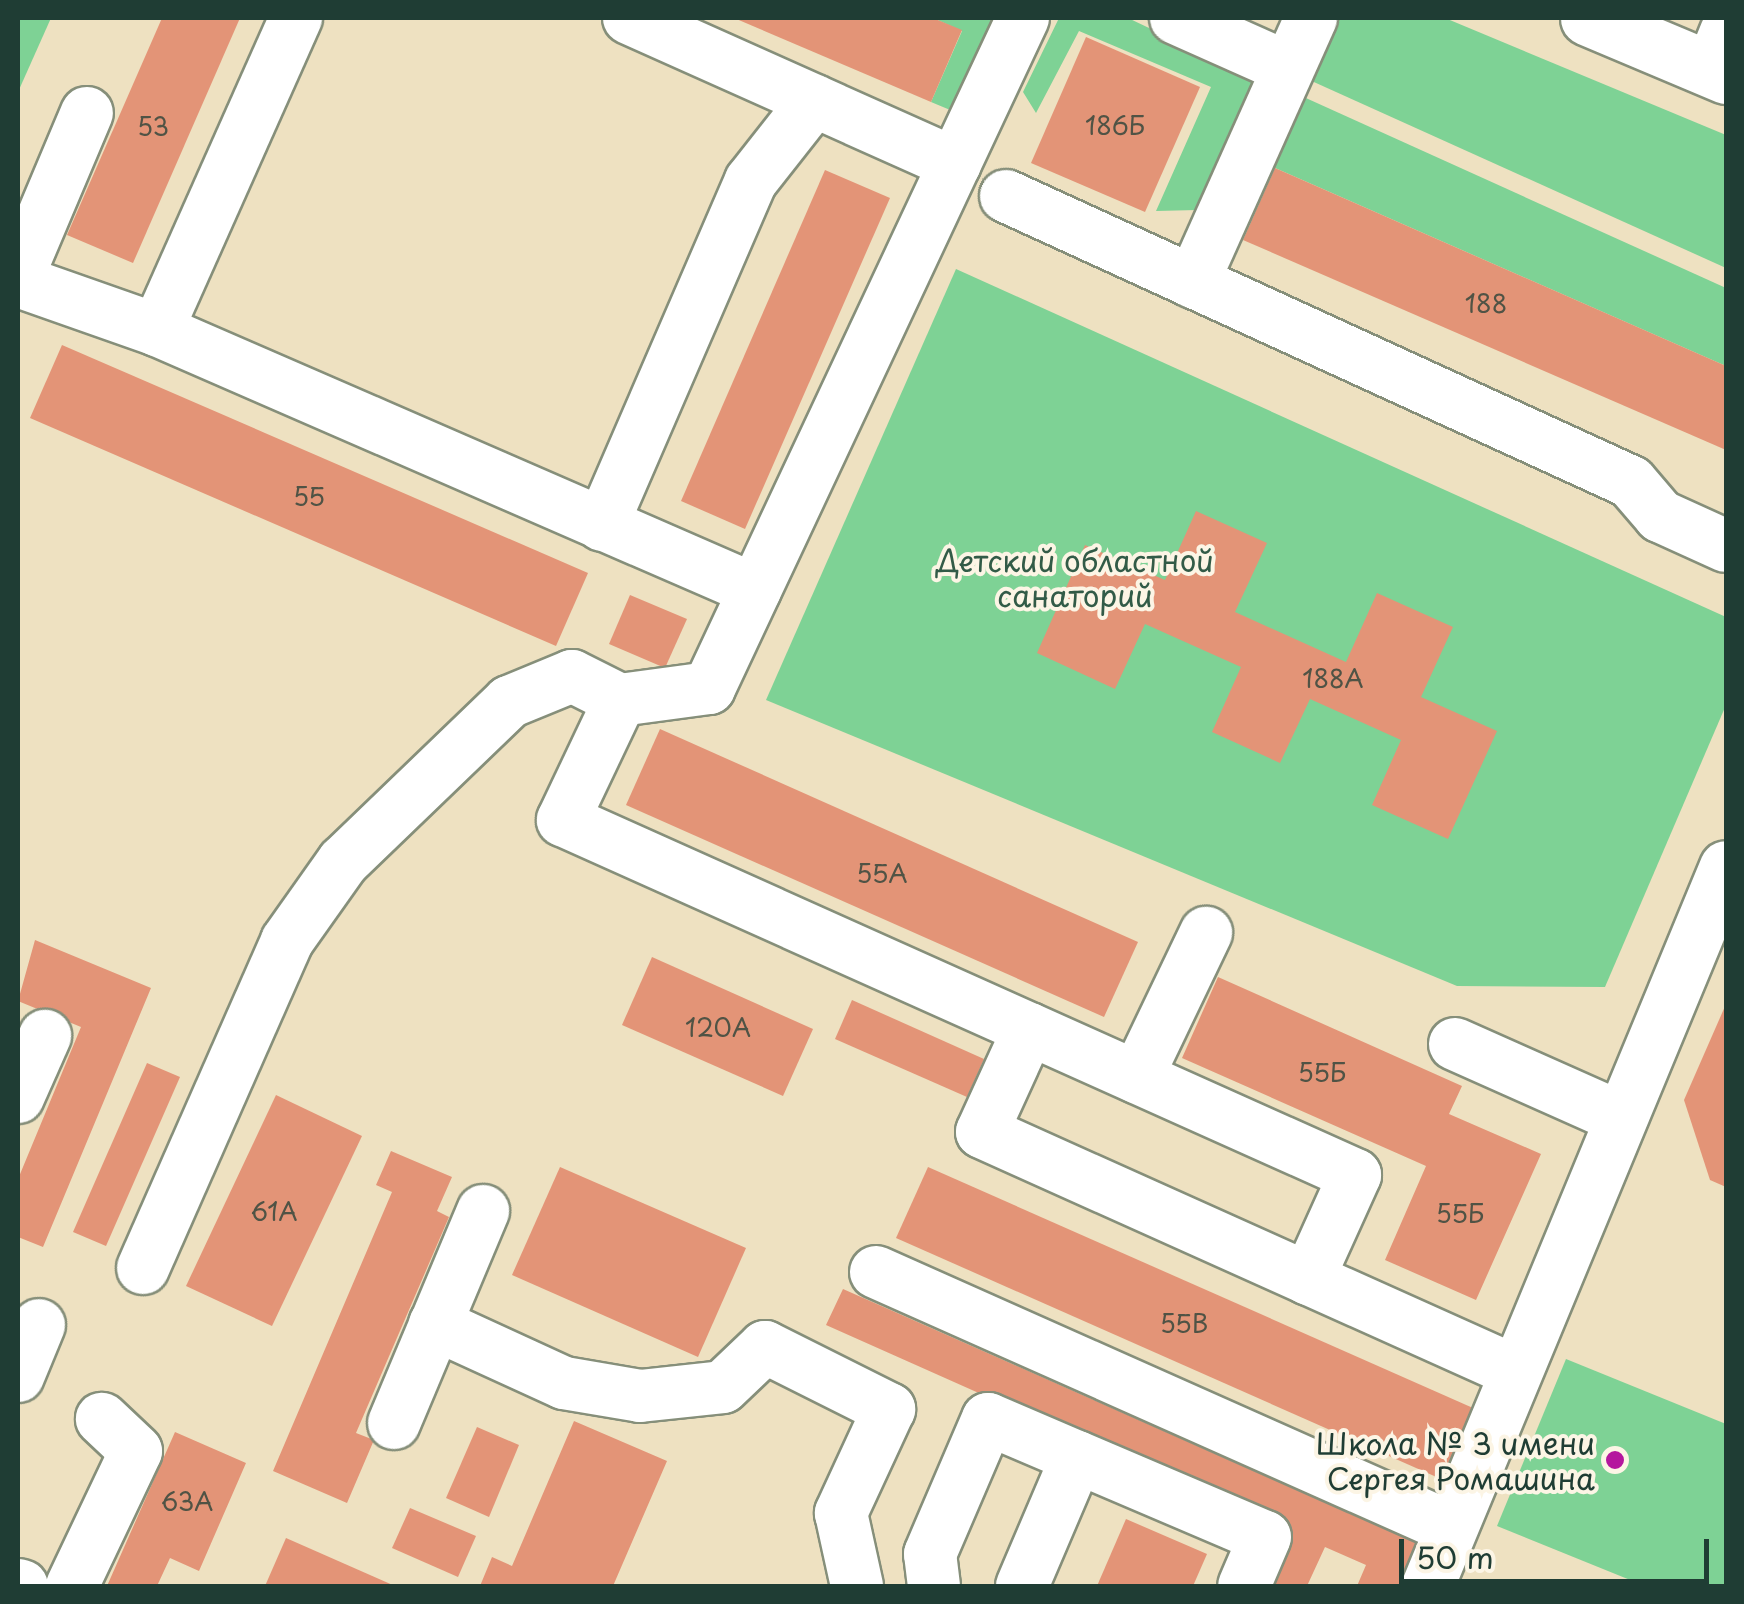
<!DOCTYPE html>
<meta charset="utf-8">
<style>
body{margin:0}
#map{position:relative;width:1744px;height:1604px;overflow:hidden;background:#eee1c1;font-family:"Playpen Sans",sans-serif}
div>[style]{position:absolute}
.green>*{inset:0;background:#7ed295}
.building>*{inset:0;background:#e39477}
.roads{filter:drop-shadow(2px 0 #868f7a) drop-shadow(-2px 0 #868f7a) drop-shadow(0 2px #868f7a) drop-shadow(0 -2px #868f7a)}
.minor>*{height:52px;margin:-26px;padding:0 26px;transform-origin:26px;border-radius:26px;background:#fff}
.major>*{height:55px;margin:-27.5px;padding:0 27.5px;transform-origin:27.5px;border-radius:27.5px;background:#fff}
.dots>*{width:28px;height:28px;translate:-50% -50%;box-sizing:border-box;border:5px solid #fcf5e5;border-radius:50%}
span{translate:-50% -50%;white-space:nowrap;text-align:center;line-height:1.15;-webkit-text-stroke:8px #fcf5e5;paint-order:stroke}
.number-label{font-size:25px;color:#505345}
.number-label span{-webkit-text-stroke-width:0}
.park-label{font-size:30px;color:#325b47}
.poi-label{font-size:30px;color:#1f3d34}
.right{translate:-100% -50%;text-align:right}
.frame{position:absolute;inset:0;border:20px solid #1f3d34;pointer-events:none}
.scale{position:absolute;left:1399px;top:1539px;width:310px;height:45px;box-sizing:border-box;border:5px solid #1f3d34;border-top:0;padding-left:12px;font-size:30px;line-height:35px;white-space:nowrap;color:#1f3d34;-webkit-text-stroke:8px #fcf5e5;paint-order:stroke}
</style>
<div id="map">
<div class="green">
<div style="clip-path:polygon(18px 18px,51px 18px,18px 92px)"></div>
<div style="clip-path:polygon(933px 18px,1000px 18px,955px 112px,931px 102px,962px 31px)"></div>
<div style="clip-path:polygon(1059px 18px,1128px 18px,1250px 76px,1256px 89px,1197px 210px,1156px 211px,1211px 87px,1079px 31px,1036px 113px,1023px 92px)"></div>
<div style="clip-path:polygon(1333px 18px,1445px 18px,1726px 135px,1726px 268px,1305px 78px)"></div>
<div style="clip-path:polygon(1297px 94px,1726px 288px,1726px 366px,1266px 164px)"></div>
<div style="clip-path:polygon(956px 269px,1726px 617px,1726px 705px,1605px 987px,1457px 986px,766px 700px)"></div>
<div style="clip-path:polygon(1566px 1359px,1726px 1424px,1726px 1586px,1645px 1586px,1497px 1526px)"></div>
</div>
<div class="building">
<div style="clip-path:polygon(162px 18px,240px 18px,133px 263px,67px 235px)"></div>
<div style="clip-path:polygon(734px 18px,933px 18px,962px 30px,931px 102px)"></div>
<div style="clip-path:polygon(1086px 37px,1200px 87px,1145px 212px,1031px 163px)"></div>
<div style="clip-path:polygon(1275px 168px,1726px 366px,1726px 450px,1243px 240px)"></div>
<div style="clip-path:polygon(825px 170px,890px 198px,745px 529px,681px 501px)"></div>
<div style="clip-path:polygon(62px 345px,588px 573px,556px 646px,30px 418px)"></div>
<div style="clip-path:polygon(1196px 511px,1267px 543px,1235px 612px,1346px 662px,1377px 593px,1453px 627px,1421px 697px,1497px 731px,1448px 839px,1372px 805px,1401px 740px,1310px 699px,1280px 763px,1212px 732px,1241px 667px,1145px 624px,1115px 689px,1037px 653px,1085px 545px,1165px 580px)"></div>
<div style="clip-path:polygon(630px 595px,687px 619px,665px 668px,609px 644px)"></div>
<div style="clip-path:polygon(660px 729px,1138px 942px,1104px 1017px,626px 805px)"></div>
<div style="clip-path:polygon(35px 940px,151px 988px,43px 1247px,18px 1237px,18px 1179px,81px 1027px,18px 1001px)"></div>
<div style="clip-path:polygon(652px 957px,813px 1029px,783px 1096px,622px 1025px)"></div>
<div style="clip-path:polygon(1218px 977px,1462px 1086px,1449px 1114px,1541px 1154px,1476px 1300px,1385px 1260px,1426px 1166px,1182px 1058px)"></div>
<div style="clip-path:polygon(852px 1000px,984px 1059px,967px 1097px,835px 1039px)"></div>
<div style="clip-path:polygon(1726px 1004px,1726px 1187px,1710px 1180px,1684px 1100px)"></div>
<div style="clip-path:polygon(147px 1063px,180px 1077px,106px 1246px,73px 1232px)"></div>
<div style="clip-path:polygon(276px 1095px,362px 1136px,272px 1326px,186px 1286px)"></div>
<div style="clip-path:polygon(391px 1151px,452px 1177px,437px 1211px,449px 1217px,356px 1433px,374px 1440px,347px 1503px,273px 1471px,392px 1192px,376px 1185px)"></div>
<div style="clip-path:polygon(560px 1167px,746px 1248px,698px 1357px,512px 1275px)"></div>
<div style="clip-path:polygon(928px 1167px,1473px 1408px,1441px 1479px,896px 1238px)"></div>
<div style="clip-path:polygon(843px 1289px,1419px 1544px,1400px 1586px,1357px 1586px,1366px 1565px,1325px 1547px,1307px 1586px,1264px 1586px,1289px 1531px,826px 1325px)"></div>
<div style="clip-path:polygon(574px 1421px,667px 1461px,613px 1586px,480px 1586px,492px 1557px,512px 1566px)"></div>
<div style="clip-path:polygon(477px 1427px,519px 1445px,489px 1517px,446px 1498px)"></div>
<div style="clip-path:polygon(175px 1432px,246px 1463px,199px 1571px,170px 1558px,157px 1586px,107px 1586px)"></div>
<div style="clip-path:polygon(410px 1508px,476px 1536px,458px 1577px,392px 1548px)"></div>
<div style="clip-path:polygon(1126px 1519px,1207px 1554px,1193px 1586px,1097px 1586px)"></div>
<div style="clip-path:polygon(286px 1538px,395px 1586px,265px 1586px)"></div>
</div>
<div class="roads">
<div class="minor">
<div style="left:629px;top:18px;width:357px;rotate:24.1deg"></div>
<div style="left:1023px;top:18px;width:740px;rotate:115.11deg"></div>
<div style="left:709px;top:688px;width:90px;rotate:172.3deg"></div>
<div style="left:620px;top:700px;width:133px;rotate:115.4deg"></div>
<div style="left:563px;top:820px;width:868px;rotate:24.14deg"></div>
<div style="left:1355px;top:1175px;width:114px;rotate:114.3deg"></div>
<div style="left:1176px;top:18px;width:120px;rotate:24deg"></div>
<div style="left:1711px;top:69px;width:40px;rotate:-68deg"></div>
<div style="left:1006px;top:196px;width:687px;rotate:24.59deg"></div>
<div style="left:1631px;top:482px;width:45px;rotate:49.5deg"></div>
<div style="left:1660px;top:516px;width:72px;rotate:24.4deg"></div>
<div style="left:18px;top:276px;width:177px;rotate:-67.1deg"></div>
<div style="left:18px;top:281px;width:147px;rotate:19.4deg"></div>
<div style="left:157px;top:330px;width:652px;rotate:23.5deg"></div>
<div style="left:1193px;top:282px;width:289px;rotate:-65.9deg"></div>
<div style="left:157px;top:330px;width:342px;rotate:-66deg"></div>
<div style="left:602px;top:525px;width:375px;rotate:-66.6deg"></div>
<div style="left:751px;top:181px;width:102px;rotate:-51.8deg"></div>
<div style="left:1029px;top:1029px;width:113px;rotate:114.5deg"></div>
<div style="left:982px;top:1132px;width:581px;rotate:24.18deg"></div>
<div style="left:1455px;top:1044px;width:180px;rotate:24deg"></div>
<div style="left:1137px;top:1077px;width:160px;rotate:-64.4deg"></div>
<div style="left:18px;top:1097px;width:67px;rotate:-66.1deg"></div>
<div style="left:143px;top:1268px;width:357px;rotate:-66.2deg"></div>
<div style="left:287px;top:941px;width:97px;rotate:-54.7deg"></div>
<div style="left:343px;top:862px;width:231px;rotate:-43.9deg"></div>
<div style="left:509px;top:702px;width:68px;rotate:-22.4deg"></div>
<div style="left:572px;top:676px;width:54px;rotate:26.6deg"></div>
<div style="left:876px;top:1272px;width:629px;rotate:24deg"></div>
<div style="left:435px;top:1324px;width:142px;rotate:24.6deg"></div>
<div style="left:564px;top:1383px;width:77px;rotate:9.7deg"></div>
<div style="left:640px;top:1396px;width:83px;rotate:-6.2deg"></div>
<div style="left:723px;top:1387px;width:58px;rotate:-43.6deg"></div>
<div style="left:765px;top:1347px;width:139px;rotate:26.6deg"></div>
<div style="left:889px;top:1409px;width:115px;rotate:114.8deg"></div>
<div style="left:841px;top:1513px;width:75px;rotate:77.6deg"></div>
<div style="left:18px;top:1376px;width:55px;rotate:-67.6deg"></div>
<div style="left:394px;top:1423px;width:230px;rotate:-67.2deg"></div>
<div style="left:18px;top:1585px;width:4px;rotate:14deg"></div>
<div style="left:72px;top:1586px;width:149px;rotate:-64.6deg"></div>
<div style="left:136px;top:1451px;width:47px;rotate:-136.7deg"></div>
<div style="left:934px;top:1586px;width:32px;rotate:-97deg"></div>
<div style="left:930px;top:1554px;width:147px;rotate:-66.8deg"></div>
<div style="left:988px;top:1419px;width:97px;rotate:23.1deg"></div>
<div style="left:1022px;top:1586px;width:140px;rotate:-66.9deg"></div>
<div style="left:1077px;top:1457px;width:204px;rotate:23.1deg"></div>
<div style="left:1265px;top:1537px;width:53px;rotate:113.2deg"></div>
<div style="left:1428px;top:1586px;width:778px;rotate:-67.49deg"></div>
</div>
<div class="major">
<div style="left:1588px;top:18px;width:150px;rotate:22.8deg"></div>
</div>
</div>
<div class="dots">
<div style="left:1615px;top:1460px;background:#b5179e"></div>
</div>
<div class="number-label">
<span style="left:1115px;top:125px">186Б</span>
<span style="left:153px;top:126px">53</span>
<span style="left:1486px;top:303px">188</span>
<span style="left:309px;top:496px">55</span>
<span style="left:1333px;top:678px">188А</span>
<span style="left:882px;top:873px">55А</span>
<span style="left:718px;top:1027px">120А</span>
<span style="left:1322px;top:1072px">55Б</span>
<span style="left:274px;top:1211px">61А</span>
<span style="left:1460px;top:1213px">55Б</span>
<span style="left:1184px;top:1323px">55В</span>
<span style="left:187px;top:1501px">63А</span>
</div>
<div class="park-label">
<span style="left:1075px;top:577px">Детский областной<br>санаторий</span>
</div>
<div class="poi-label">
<span class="right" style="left:1595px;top:1460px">Школа № 3 имени<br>Сергея Ромашина</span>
</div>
<div class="frame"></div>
<div class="scale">50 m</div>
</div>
